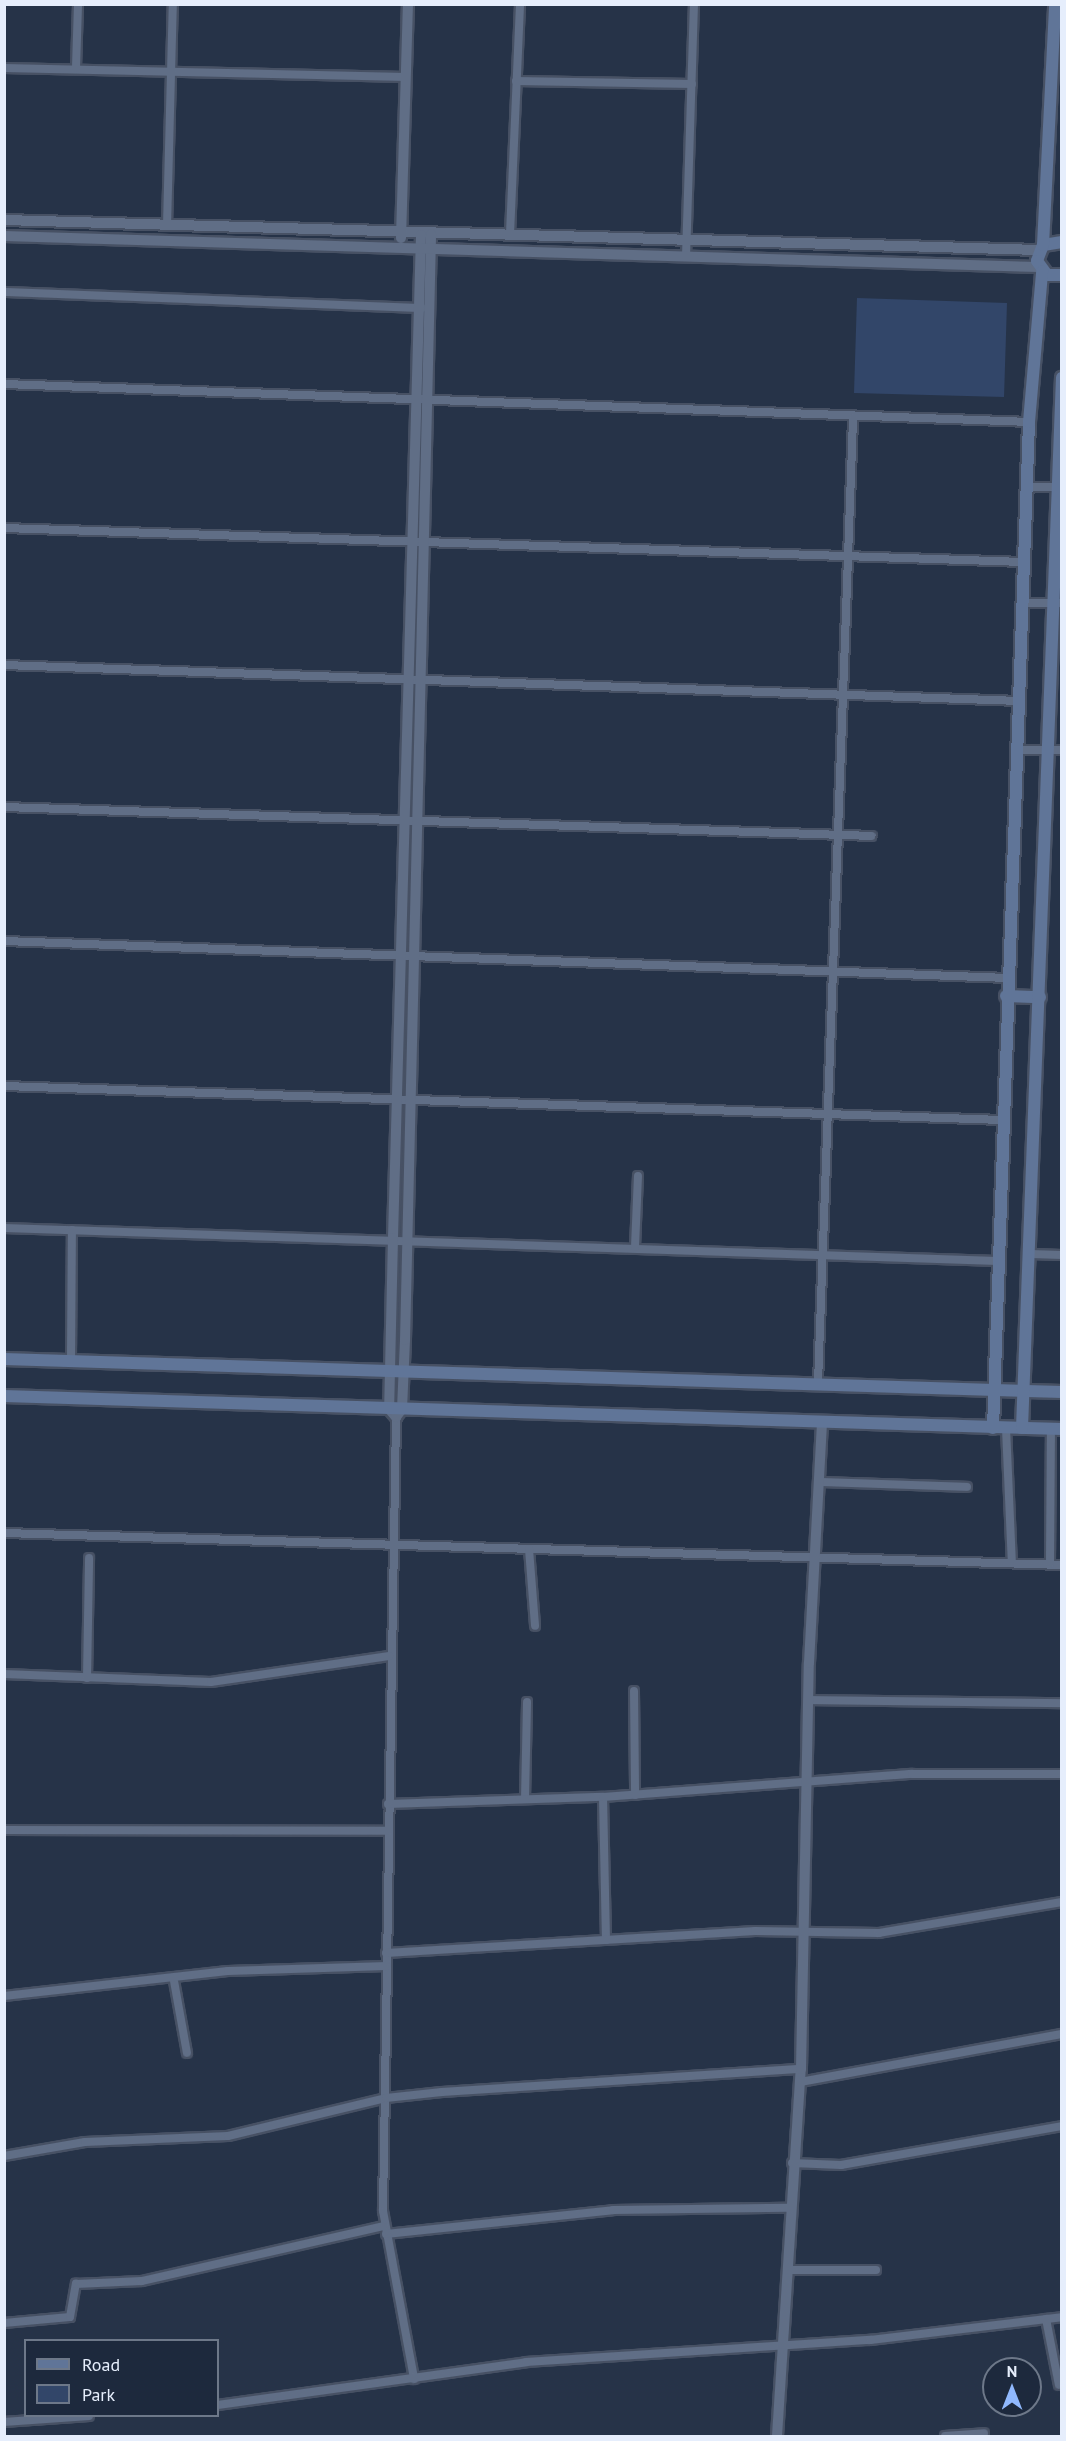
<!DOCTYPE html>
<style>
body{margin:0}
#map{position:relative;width:1066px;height:2441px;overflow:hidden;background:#263348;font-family:"PT Sans",sans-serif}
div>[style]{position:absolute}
.green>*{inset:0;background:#324669}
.roads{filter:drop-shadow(2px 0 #475164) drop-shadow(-2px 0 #475164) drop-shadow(0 2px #475164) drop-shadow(0 -2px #475164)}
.minor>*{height:8px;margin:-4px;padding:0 4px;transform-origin:4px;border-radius:4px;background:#606e86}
.tertiary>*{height:10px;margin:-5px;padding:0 5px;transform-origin:5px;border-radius:5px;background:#606e86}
.secondary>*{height:12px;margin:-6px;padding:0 6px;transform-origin:6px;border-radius:6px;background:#607598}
span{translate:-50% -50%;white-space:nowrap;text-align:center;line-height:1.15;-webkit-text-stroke:6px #1d293d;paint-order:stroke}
.frame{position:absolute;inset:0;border:6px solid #e6eefc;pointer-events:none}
.legend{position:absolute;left:24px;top:2339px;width:195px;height:78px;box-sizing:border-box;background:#1d293d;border:2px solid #6d7889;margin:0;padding:8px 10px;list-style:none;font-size:18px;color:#e6eefc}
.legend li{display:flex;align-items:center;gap:12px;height:30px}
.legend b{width:30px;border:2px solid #6d7889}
.north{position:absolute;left:982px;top:2357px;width:60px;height:60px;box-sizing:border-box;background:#1d293d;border:2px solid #6d7889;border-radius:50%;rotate:0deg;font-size:16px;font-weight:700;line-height:24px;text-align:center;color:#e6eefc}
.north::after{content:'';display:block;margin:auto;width:21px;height:27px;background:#90b8fd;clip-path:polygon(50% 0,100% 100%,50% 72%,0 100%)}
</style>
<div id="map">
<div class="green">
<div style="clip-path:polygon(857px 298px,1007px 303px,1004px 397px,854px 393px)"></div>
</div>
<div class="roads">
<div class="minor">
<div style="left:4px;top:68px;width:402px;rotate:1.3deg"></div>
<div style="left:76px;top:68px;width:64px;rotate:-88.2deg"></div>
<div style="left:516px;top:81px;width:176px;rotate:1deg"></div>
<div style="left:167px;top:226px;width:222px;rotate:-88.5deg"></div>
<div style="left:510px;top:234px;width:230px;rotate:-87.5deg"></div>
<div style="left:686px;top:257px;width:253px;rotate:-88.2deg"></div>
<div style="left:4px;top:292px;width:418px;rotate:2.2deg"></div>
<div style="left:4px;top:384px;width:1026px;rotate:2.12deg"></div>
<div style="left:1028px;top:487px;width:34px"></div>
<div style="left:4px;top:528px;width:1022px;rotate:1.91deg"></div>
<div style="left:1023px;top:603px;width:39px"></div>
<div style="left:4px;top:665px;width:1016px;rotate:2.03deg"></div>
<div style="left:1017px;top:750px;width:45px"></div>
<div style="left:4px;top:807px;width:868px;rotate:1.91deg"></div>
<div style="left:4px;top:941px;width:1004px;rotate:2.11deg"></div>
<div style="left:4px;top:1086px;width:998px;rotate:1.95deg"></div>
<div style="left:4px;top:1228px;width:994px;rotate:1.9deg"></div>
<div style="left:635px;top:1247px;width:71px;rotate:-87.6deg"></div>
<div style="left:1030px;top:1254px;width:32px;rotate:2deg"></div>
<div style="left:71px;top:1360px;width:130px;rotate:-89.6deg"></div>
<div style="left:818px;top:1383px;width:966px;rotate:-87.92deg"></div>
<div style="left:396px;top:1417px;width:794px;rotate:90.94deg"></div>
<div style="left:383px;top:2211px;width:171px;rotate:79.5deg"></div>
<div style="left:1006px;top:1428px;width:135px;rotate:87.5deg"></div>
<div style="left:818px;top:1482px;width:149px;rotate:1.9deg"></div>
<div style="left:4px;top:1533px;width:1058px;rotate:1.73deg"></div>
<div style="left:529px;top:1549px;width:77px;rotate:85.5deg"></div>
<div style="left:1050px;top:1564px;width:135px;rotate:-89.6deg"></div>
<div style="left:4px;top:1674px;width:207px;rotate:2.2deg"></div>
<div style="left:211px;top:1682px;width:180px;rotate:-8.3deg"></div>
<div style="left:87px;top:1678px;width:120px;rotate:-89deg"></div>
<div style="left:634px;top:1691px;width:104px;rotate:89.4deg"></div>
<div style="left:808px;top:1700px;width:254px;rotate:0.7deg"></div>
<div style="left:603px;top:1797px;width:143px;rotate:88.8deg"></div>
<div style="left:525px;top:1799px;width:97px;rotate:-88.8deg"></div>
<div style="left:388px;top:1804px;width:215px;rotate:-1.9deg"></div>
<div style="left:603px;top:1797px;width:310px;rotate:-4.3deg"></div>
<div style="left:912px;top:1774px;width:150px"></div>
<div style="left:4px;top:1830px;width:384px;rotate:0.1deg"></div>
<div style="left:386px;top:1953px;width:370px;rotate:-3.4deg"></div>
<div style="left:755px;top:1931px;width:124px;rotate:0.9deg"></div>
<div style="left:879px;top:1933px;width:186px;rotate:-9.6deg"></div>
<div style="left:174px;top:1981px;width:73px;rotate:79.8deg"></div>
<div style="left:4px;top:1996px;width:225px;rotate:-6.4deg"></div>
<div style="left:228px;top:1971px;width:159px;rotate:-1.8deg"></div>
<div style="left:800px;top:2082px;width:266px;rotate:-10.4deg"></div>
<div style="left:4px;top:2156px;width:82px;rotate:-9.8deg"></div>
<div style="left:85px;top:2142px;width:143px;rotate:-2.4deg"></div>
<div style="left:228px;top:2136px;width:163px;rotate:-13.5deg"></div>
<div style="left:386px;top:2098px;width:56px;rotate:-6.1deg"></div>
<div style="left:442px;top:2092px;width:360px;rotate:-3.7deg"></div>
<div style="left:792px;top:2163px;width:49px;rotate:2.3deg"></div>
<div style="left:841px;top:2165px;width:224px;rotate:-10deg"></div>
<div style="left:386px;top:2234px;width:228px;rotate:-6deg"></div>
<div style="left:613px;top:2210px;width:174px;rotate:-0.7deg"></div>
<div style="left:788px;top:2270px;width:88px"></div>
<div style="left:1046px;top:2319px;width:67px;rotate:78.9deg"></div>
<div style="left:4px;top:2323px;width:66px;rotate:-5.2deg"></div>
<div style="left:70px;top:2317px;width:34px;rotate:-80deg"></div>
<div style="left:76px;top:2284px;width:66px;rotate:-2.6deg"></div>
<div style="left:142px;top:2281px;width:249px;rotate:-12.8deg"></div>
<div style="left:218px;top:2405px;width:311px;rotate:-7.9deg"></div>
<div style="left:526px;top:2362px;width:345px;rotate:-3.7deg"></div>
<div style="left:870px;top:2340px;width:193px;rotate:-6.8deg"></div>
<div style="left:4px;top:2422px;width:85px;rotate:-4deg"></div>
<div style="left:945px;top:2436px;width:39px;rotate:-4deg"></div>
</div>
<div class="tertiary">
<div style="left:4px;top:220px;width:1035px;rotate:1.66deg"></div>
<div style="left:421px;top:235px;width:1003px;rotate:91.6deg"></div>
<div style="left:393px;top:1238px;width:171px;rotate:91.3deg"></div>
<div style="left:389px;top:1409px;width:11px;rotate:49deg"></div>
<div style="left:396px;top:1417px;width:10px;rotate:-53deg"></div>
<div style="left:402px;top:1409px;width:69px;rotate:-87.5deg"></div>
<div style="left:405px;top:1340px;width:1106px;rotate:-88.65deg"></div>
<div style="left:4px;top:236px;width:1035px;rotate:1.72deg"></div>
<div style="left:401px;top:238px;width:234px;rotate:-88.3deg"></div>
<div style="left:777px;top:2436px;width:368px;rotate:-86.3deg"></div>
<div style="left:801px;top:2069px;width:406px;rotate:-88.9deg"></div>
<div style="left:809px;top:1663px;width:239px;rotate:-86.9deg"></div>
</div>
<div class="secondary">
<div style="left:1062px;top:242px;width:19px;rotate:171deg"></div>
<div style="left:1043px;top:245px;width:17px;rotate:111deg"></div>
<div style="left:1037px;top:261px;width:17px;rotate:54deg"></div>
<div style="left:1047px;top:275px;width:15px"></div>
<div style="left:1043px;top:245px;width:241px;rotate:-87.1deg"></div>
<div style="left:1006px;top:996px;width:34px;rotate:2deg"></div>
<div style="left:4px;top:1359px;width:1059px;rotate:1.79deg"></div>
<div style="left:4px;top:1396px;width:1059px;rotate:1.79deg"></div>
<div style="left:993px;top:1428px;width:1007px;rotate:-87.95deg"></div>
<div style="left:1029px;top:422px;width:151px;rotate:-85deg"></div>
<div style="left:1022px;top:1428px;width:1051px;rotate:-87.82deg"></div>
</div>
</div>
<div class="frame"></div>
<ul class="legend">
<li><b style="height:8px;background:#607598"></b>Road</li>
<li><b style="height:16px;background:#324669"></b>Park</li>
</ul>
<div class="north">N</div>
</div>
